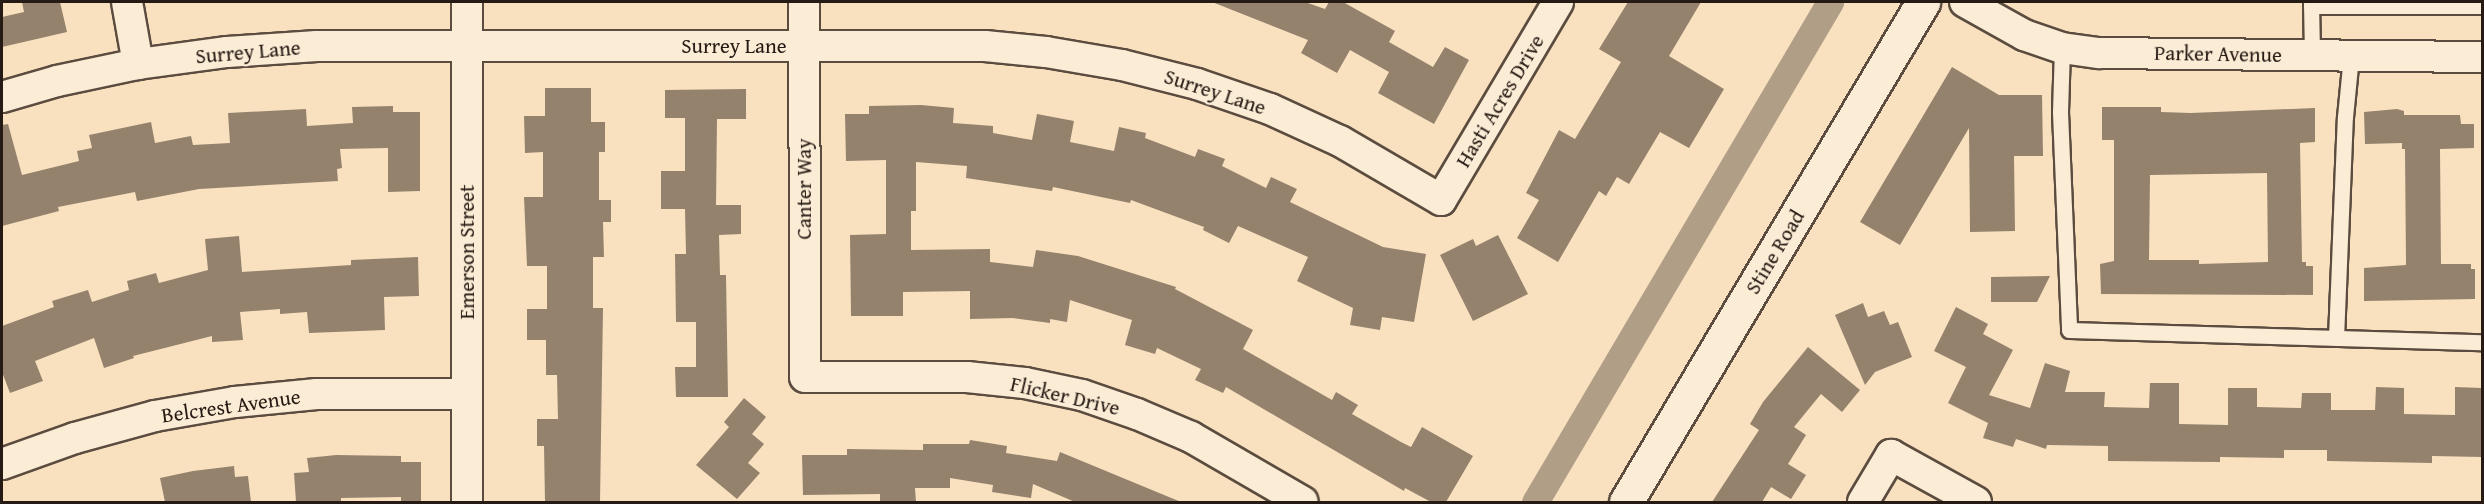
<!DOCTYPE html>
<style>
body{margin:0}
#map{position:relative;width:2484px;height:504px;overflow:hidden;background:#f9e1c0;font-family:"Gentium Book Plus",serif}
div>[style]{position:absolute}
.canal>*{height:27px;margin:-13.5px;padding:0 13.5px;transform-origin:13.5px;border-radius:13.5px;background:#b19e86}
.building>*{inset:0;background:#94826d}
.roads{filter:drop-shadow(2px 0 #5b4c3f) drop-shadow(-2px 0 #5b4c3f) drop-shadow(0 2px #5b4c3f) drop-shadow(0 -2px #5b4c3f)}
.service>*{height:15px;margin:-7.5px;padding:0 7.5px;transform-origin:7.5px;border-radius:7.5px;background:#fbecd6}
.minor>*{height:30px;margin:-15px;padding:0 15px;transform-origin:15px;border-radius:15px;background:#fbecd6}
.tertiary>*{height:33px;margin:-16.5px;padding:0 16.5px;transform-origin:16.5px;border-radius:16.5px;background:#fbecd6}
span{translate:-50% -50%;white-space:nowrap;text-align:center;line-height:1.15;-webkit-text-stroke:4.5px #fbecd6;paint-order:stroke}
.street-label{font-size:21px;color:#261b14}
.frame{position:absolute;inset:0;border:3px solid #261b14;pointer-events:none}
</style>
<div id="map">
<div class="canal">
<div style="left:1535px;top:502px;width:581px;rotate:-59.46deg"></div>
</div>
<div class="building">
<div style="clip-path:polygon(22px 2px,60px 2px,67px 32px,2px 47px,2px 17px,24px 12px)"></div>
<div style="clip-path:polygon(1212px 2px,1305px 2px,1325px 9px,1329px 2px,1343px 2px,1395px 31px,1389px 42px,1433px 67px,1445px 47px,1469px 60px,1434px 124px,1378px 93px,1389px 72px,1350px 50px,1337px 73px,1301px 53px,1308px 40px)"></div>
<div style="clip-path:polygon(1628px 2px,1701px 2px,1669px 56px,1724px 89px,1689px 148px,1660px 132px,1629px 184px,1617px 177px,1606px 196px,1599px 191px,1558px 262px,1517px 238px,1539px 200px,1526px 193px,1559px 130px,1575px 139px,1621px 62px,1599px 49px)"></div>
<div style="clip-path:polygon(1952px 67px,1999px 95px,2042px 95px,2043px 156px,2014px 156px,2015px 231px,1970px 232px,1969px 128px,1900px 245px,1860px 222px)"></div>
<div style="clip-path:polygon(545px 88px,591px 88px,591px 122px,605px 122px,605px 152px,599px 152px,599px 200px,611px 200px,611px 222px,603px 222px,604px 257px,593px 257px,593px 308px,603px 308px,600px 502px,545px 502px,544px 446px,537px 446px,537px 419px,558px 419px,557px 375px,546px 375px,546px 340px,527px 340px,527px 309px,547px 309px,547px 266px,527px 266px,524px 197px,543px 197px,543px 152px,525px 153px,524px 116px,545px 116px)"></div>
<div style="clip-path:polygon(746px 89px,746px 119px,717px 119px,716px 205px,741px 205px,741px 234px,719px 235px,720px 275px,726px 275px,728px 397px,676px 397px,675px 367px,696px 367px,696px 322px,676px 322px,675px 254px,686px 254px,685px 209px,661px 209px,661px 171px,685px 171px,685px 118px,665px 118px,665px 90px)"></div>
<div style="clip-path:polygon(921px 105px,954px 108px,953px 123px,993px 126px,993px 133px,1032px 140px,1037px 114px,1074px 121px,1070px 142px,1114px 151px,1119px 127px,1146px 133px,1145px 138px,1195px 157px,1198px 149px,1225px 159px,1222px 166px,1266px 188px,1271px 177px,1297px 189px,1290px 202px,1383px 247px,1426px 254px,1414px 322px,1382px 317px,1380px 330px,1350px 325px,1353px 308px,1297px 281px,1308px 257px,1238px 226px,1229px 243px,1203px 230px,1204px 227px,1131px 200px,1130px 203px,1053px 187px,1052px 191px,966px 178px,967px 166px,916px 162px,916px 211px,911px 211px,911px 250px,990px 249px,990px 262px,1033px 267px,1036px 250px,1078px 256px,1176px 287px,1175px 289px,1253px 330px,1243px 349px,1332px 400px,1336px 392px,1358px 405px,1352px 414px,1401px 442px,1411px 447px,1422px 427px,1473px 456px,1446px 502px,1431px 502px,1405px 488px,1404px 491px,1226px 387px,1223px 393px,1195px 380px,1201px 369px,1157px 348px,1155px 354px,1125px 345px,1132px 320px,1070px 300px,1067px 322px,1050px 319px,1050px 323px,1013px 318px,970px 319px,970px 291px,903px 292px,903px 316px,851px 316px,850px 235px,886px 234px,886px 160px,846px 161px,845px 114px,869px 114px,869px 106px)"></div>
<div style="clip-path:polygon(393px 106px,393px 112px,420px 112px,420px 191px,388px 192px,388px 148px,340px 149px,342px 168px,337px 169px,338px 181px,199px 189px,137px 201px,135px 192px,58px 207px,59px 211px,2px 226px,2px 125px,8px 124px,22px 175px,79px 161px,77px 151px,92px 148px,89px 135px,151px 122px,155px 143px,191px 136px,193px 145px,230px 143px,228px 113px,306px 109px,307px 126px,353px 123px,352px 107px)"></div>
<div style="clip-path:polygon(evenodd,2102px 107px,2161px 107px,2161px 112px,2191px 113px,2315px 108px,2315px 142px,2300px 143px,2302px 262px,2306px 262px,2306px 266px,2313px 266px,2313px 295px,2101px 294px,2100px 264px,2114px 261px,2114px 140px,2102px 140px,2102px 107px,2267px 173px,2268px 262px,2199px 264px,2199px 260px,2149px 260px,2150px 175px,2267px 173px)"></div>
<div style="clip-path:polygon(2397px 109px,2404px 111px,2404px 115px,2460px 115px,2461px 124px,2474px 124px,2474px 148px,2440px 149px,2441px 264px,2471px 264px,2471px 269px,2475px 269px,2475px 299px,2364px 301px,2364px 268px,2406px 265px,2405px 149px,2402px 149px,2402px 143px,2365px 144px,2364px 112px)"></div>
<div style="clip-path:polygon(1498px 235px,1528px 294px,1473px 321px,1440px 255px,1473px 239px,1476px 246px)"></div>
<div style="clip-path:polygon(239px 236px,242px 272px,351px 265px,351px 260px,418px 257px,419px 296px,384px 297px,385px 330px,309px 333px,307px 312px,280px 314px,280px 309px,240px 312px,243px 340px,212px 342px,212px 336px,133px 356px,134px 358px,104px 368px,94px 338px,35px 361px,43px 381px,10px 393px,2px 372px,2px 326px,54px 307px,52px 301px,88px 290px,92px 302px,129px 290px,127px 281px,156px 273px,159px 283px,208px 270px,205px 239px)"></div>
<div style="clip-path:polygon(2050px 276px,2037px 302px,1991px 302px,1991px 277px)"></div>
<div style="clip-path:polygon(1863px 303px,1868px 317px,1884px 311px,1890px 325px,1898px 322px,1912px 357px,1875px 372px,1865px 385px,1835px 315px)"></div>
<div style="clip-path:polygon(1956px 307px,1988px 324px,1983px 334px,2013px 350px,1989px 395px,2030px 408px,2045px 363px,2070px 371px,2065px 392px,2105px 392px,2104px 407px,2149px 408px,2150px 383px,2179px 383px,2179px 424px,2228px 425px,2228px 388px,2257px 388px,2257px 407px,2301px 408px,2302px 393px,2331px 393px,2331px 410px,2375px 410px,2376px 387px,2404px 388px,2404px 414px,2455px 415px,2455px 387px,2482px 388px,2482px 457px,2432px 456px,2432px 463px,2327px 461px,2327px 450px,2284px 450px,2284px 458px,2220px 457px,2220px 462px,2108px 461px,2108px 446px,2047px 445px,2046px 449px,2016px 439px,2013px 447px,1983px 438px,1988px 423px,1948px 403px,1966px 367px,1934px 351px)"></div>
<div style="clip-path:polygon(1808px 347px,1860px 390px,1842px 412px,1821px 394px,1794px 427px,1806px 435px,1788px 464px,1806px 475px,1791px 499px,1771px 487px,1762px 502px,1712px 502px,1759px 430px,1750px 424px,1763px 402px)"></div>
<div style="clip-path:polygon(744px 398px,766px 417px,752px 434px,764px 444px,748px 463px,760px 473px,737px 499px,696px 465px,729px 427px,724px 422px)"></div>
<div style="clip-path:polygon(970px 440px,1007px 446px,1006px 453px,1057px 461px,1060px 452px,1181px 502px,1075px 502px,1033px 484px,1031px 498px,992px 492px,993px 485px,950px 478px,950px 488px,915px 488px,916px 502px,880px 502px,880px 494px,803px 495px,802px 455px,847px 455px,847px 449px,923px 450px,923px 444px,969px 444px)"></div>
<div style="clip-path:polygon(336px 455px,401px 456px,401px 462px,421px 462px,421px 502px,401px 502px,401px 497px,341px 498px,341px 502px,296px 502px,294px 473px,309px 472px,307px 458px)"></div>
<div style="clip-path:polygon(234px 466px,235px 477px,248px 476px,251px 502px,165px 502px,160px 478px,193px 471px)"></div>
</div>
<div class="roads">
<div class="service">
<div style="left:2311px;top:2px;width:53px;rotate:88.9deg"></div>
<div style="left:2311px;top:6px;width:171px"></div>
<div style="left:2062px;top:48px;width:64px;rotate:91.8deg"></div>
<div style="left:2060px;top:112px;width:218px;rotate:87.6deg"></div>
<div style="left:2069px;top:330px;width:413px;rotate:1.7deg"></div>
<div style="left:2336px;top:338px;width:221px;rotate:-87.7deg"></div>
<div style="left:2345px;top:117px;width:61px;rotate:-84.4deg"></div>
</div>
<div class="minor">
<div style="left:127px;top:2px;width:63px;rotate:79.9deg"></div>
<div style="left:467px;top:2px;width:500px;rotate:90deg"></div>
<div style="left:804px;top:2px;width:375px;rotate:89.8deg"></div>
<div style="left:805px;top:377px;width:162px"></div>
<div style="left:967px;top:377px;width:58px;rotate:5.9deg"></div>
<div style="left:1025px;top:383px;width:58px;rotate:11.9deg"></div>
<div style="left:1082px;top:395px;width:58px;rotate:19.1deg"></div>
<div style="left:1137px;top:414px;width:59px;rotate:23.1deg"></div>
<div style="left:1191px;top:437px;width:129px;rotate:30.1deg"></div>
<div style="left:1965px;top:2px;width:68px;rotate:29.2deg"></div>
<div style="left:2024px;top:35px;width:40px;rotate:18.9deg"></div>
<div style="left:2062px;top:48px;width:37px;rotate:8deg"></div>
<div style="left:2099px;top:53px;width:383px;rotate:0.6deg"></div>
<div style="left:2px;top:97px;width:57px;rotate:-16.2deg"></div>
<div style="left:57px;top:81px;width:83px;rotate:-11.9deg"></div>
<div style="left:138px;top:64px;width:90px;rotate:-7.7deg"></div>
<div style="left:227px;top:52px;width:90px;rotate:-3.8deg"></div>
<div style="left:317px;top:46px;width:668px"></div>
<div style="left:985px;top:46px;width:61px;rotate:5.6deg"></div>
<div style="left:1046px;top:52px;width:77px;rotate:9.7deg"></div>
<div style="left:1122px;top:65px;width:77px;rotate:14.2deg"></div>
<div style="left:1197px;top:84px;width:77px;rotate:18.9deg"></div>
<div style="left:1270px;top:109px;width:77px;rotate:24.6deg"></div>
<div style="left:1340px;top:141px;width:117px;rotate:30.3deg"></div>
<div style="left:1441px;top:200px;width:230px;rotate:-59.4deg"></div>
<div style="left:2px;top:464px;width:77px;rotate:-19.6deg"></div>
<div style="left:75px;top:438px;width:83px;rotate:-15.4deg"></div>
<div style="left:155px;top:416px;width:81px;rotate:-9.9deg"></div>
<div style="left:235px;top:402px;width:82px;rotate:-5.6deg"></div>
<div style="left:317px;top:394px;width:150px"></div>
<div style="left:1863px;top:502px;width:55px;rotate:-59.2deg"></div>
<div style="left:1891px;top:455px;width:97px;rotate:28.9deg"></div>
</div>
<div class="tertiary">
<div style="left:1626px;top:502px;width:582px;rotate:-59.29deg"></div>
</div>
</div>
<div class="street-label">
<span style="left:734px;top:46px">Surrey Lane</span>
<span style="left:248px;top:52px;rotate:-5deg">Surrey Lane</span>
<span style="left:2218px;top:54px;rotate:1deg">Parker Avenue</span>
<span style="left:1215px;top:92px;rotate:18deg">Surrey Lane</span>
<span style="left:1500px;top:101px;rotate:-59deg">Hasti Acres Drive</span>
<span style="left:804px;top:189px;rotate:-90deg">Canter Way</span>
<span style="left:467px;top:252px;rotate:-90deg">Emerson Street</span>
<span style="left:1775px;top:252px;rotate:-59deg">Stine Road</span>
<span style="left:1065px;top:396px;rotate:13deg">Flicker Drive</span>
<span style="left:231px;top:406px;rotate:-8deg">Belcrest Avenue</span>
</div>
<div class="frame"></div>
</div>
